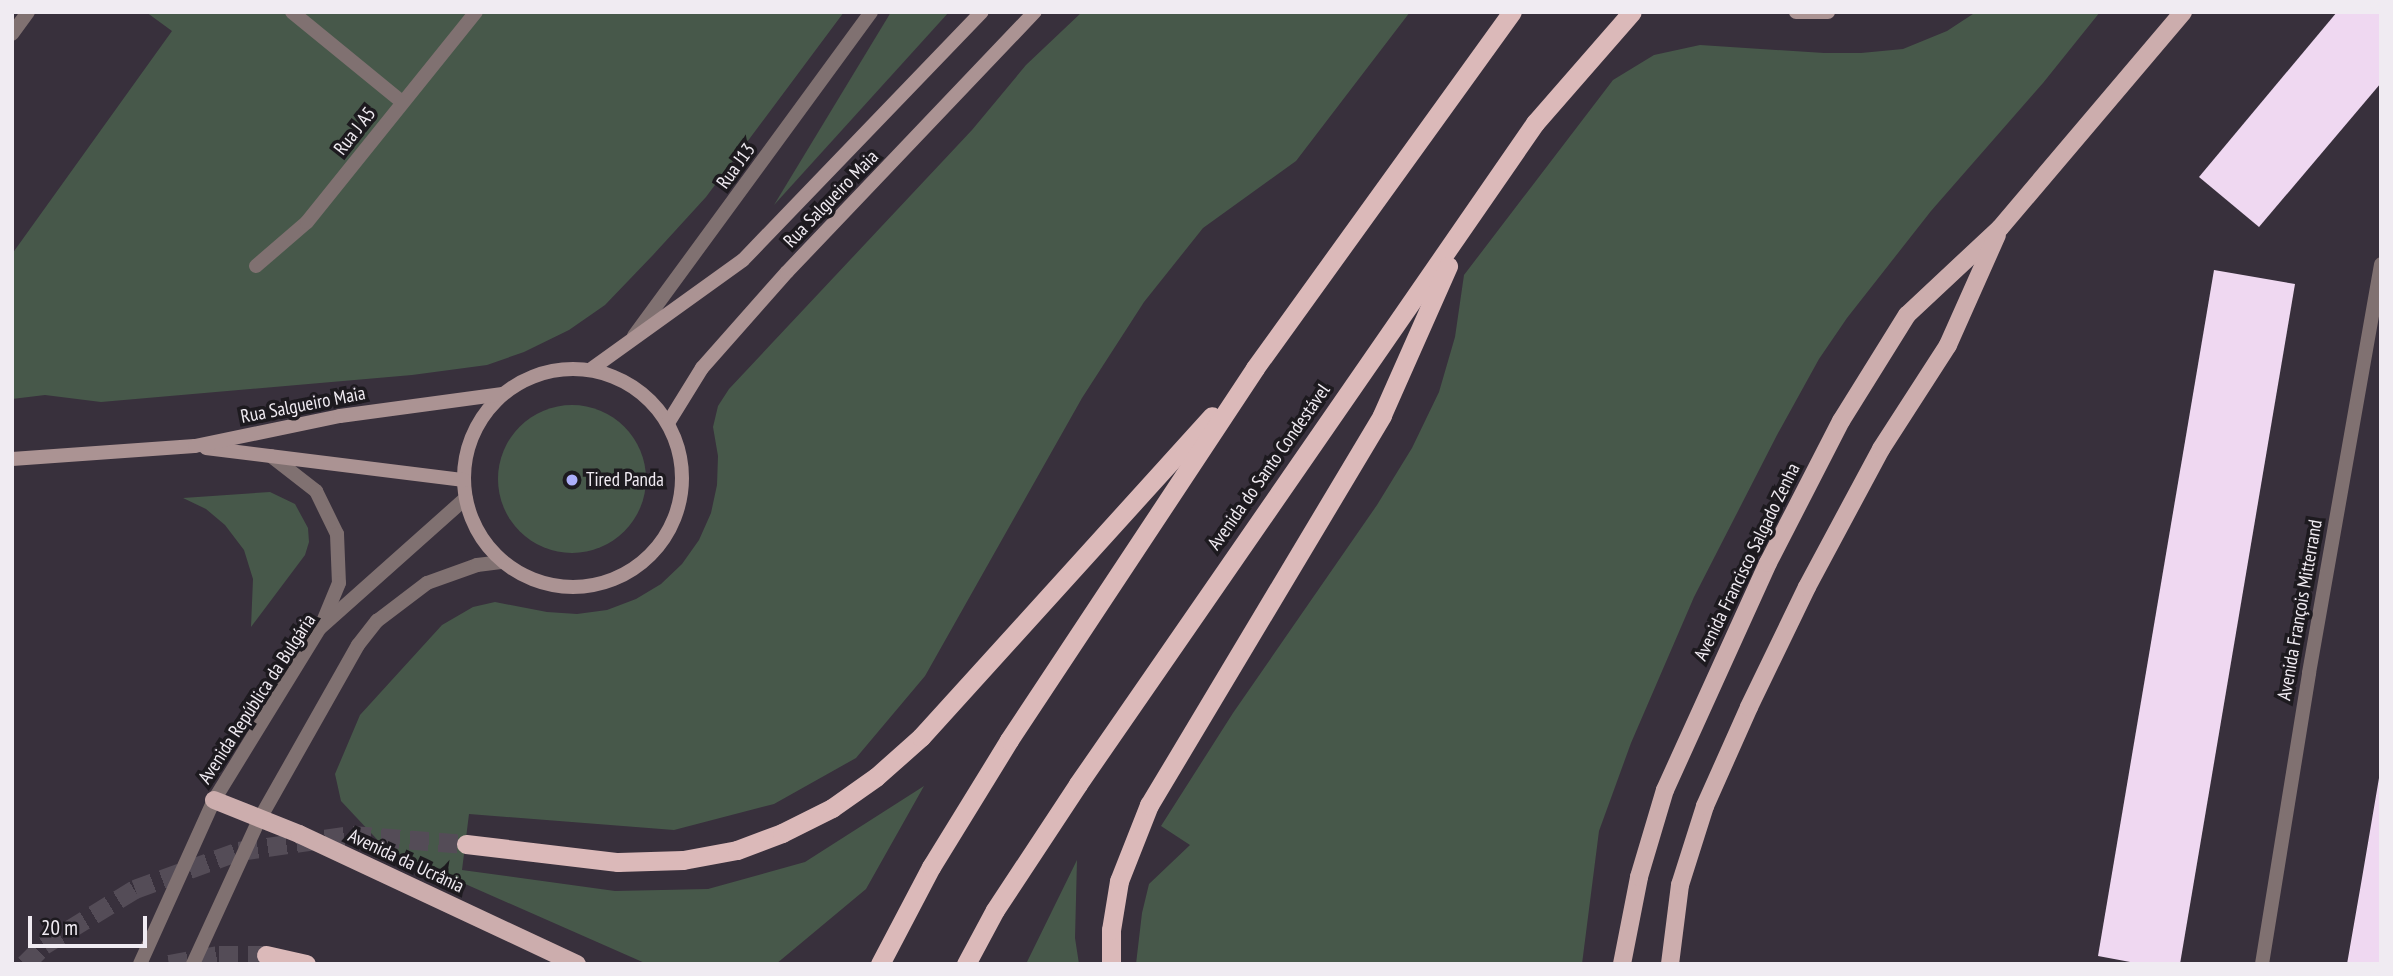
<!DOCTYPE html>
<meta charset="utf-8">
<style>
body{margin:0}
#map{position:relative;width:2393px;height:976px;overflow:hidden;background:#38303c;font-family:"PT Sans Narrow",sans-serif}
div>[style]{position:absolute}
.green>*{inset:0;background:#47584a}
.round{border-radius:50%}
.building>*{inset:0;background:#efd8f1}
.trunk-tunnel>*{height:19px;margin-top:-9.5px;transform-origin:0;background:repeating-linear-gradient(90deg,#544c57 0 19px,transparent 0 29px)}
.minor>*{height:14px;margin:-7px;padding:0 7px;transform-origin:7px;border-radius:7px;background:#807171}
.tertiary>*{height:14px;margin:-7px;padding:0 7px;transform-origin:7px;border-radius:7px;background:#807171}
.secondary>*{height:14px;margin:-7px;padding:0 7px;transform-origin:7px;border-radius:7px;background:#ab9393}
.secondary>.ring{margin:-7px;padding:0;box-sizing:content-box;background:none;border:14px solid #ab9393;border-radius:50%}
.primary>*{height:18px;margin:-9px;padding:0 9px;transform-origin:9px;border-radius:9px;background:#ccadad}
.trunk>*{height:19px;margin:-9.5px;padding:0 9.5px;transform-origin:9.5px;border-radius:9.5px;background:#dbb9b9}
.dots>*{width:19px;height:19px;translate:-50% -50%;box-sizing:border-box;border:4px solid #1d1a1f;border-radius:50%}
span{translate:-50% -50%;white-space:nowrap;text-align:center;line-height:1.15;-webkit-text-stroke:7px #1d1a1f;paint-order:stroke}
.street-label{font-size:19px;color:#f0ebf2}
.poi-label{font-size:19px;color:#f0ebf2}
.left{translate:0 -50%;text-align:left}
.frame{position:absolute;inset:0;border:14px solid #f0ebf2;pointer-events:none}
.scale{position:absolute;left:28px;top:916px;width:119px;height:32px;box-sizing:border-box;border:4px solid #f0ebf2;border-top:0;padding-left:9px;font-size:21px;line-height:24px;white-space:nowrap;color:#f0ebf2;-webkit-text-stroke:5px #1d1a1f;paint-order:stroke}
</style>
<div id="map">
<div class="green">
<div style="clip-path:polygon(146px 12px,844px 12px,706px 197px,653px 255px,605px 305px,569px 330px,524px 352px,487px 365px,412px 375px,101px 402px,45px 395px,12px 399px,12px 254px,172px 31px)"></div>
<div style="clip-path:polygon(891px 12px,949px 12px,774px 205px)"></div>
<div style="clip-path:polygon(1082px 12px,1410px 12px,1296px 161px,1203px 228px,1144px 302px,1082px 398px,925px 676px,856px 758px,774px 804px,674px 830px,469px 814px,462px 870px,615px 891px,708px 889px,805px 862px,924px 786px,866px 889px,776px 964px,647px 964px,386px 849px,341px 801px,335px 774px,360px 715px,442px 625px,473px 607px,495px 602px,547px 612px,577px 614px,607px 610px,636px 599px,661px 584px,682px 564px,699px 540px,711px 513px,717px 485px,718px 456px,713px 427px,718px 406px,729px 389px,972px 130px,1026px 65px)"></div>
<div style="clip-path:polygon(1976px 12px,2100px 12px,2043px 83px,1931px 211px,1847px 318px,1819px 359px,1777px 435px,1694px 597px,1631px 743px,1599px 831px,1582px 964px,1136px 964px,1142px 913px,1149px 884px,1190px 845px,1161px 826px,1233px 713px,1377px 505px,1412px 448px,1439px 392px,1455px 337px,1464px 275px,1613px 80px,1654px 55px,1700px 45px,1824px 53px,1861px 53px,1903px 49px,1947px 31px)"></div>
<div class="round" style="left:498px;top:405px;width:148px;height:148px"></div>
<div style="clip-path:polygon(270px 492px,295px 504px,308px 528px,309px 542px,305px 555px,251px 627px,253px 579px,244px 550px,225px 525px,206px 509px,183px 498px)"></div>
<div style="clip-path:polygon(1077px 860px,1075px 938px,1079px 964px,1026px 964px)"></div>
</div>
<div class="building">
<div style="clip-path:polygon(2337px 12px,2381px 12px,2381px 83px,2259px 227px,2199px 177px)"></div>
<div style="clip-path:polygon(2214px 270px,2295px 284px,2180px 964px,2141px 964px,2098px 956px)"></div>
<div style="clip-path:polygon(2379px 778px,2381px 964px,2347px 964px,2362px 878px)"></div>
</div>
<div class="trunk-tunnel">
<div style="left:25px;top:964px;width:27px;rotate:-45deg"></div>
<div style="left:44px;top:945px;width:107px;rotate:-31.6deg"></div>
<div style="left:135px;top:889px;width:111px;rotate:-20.1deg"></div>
<div style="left:239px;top:851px;width:114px;rotate:-8.1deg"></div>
<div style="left:352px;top:835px;width:114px;rotate:4.5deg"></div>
<div style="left:169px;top:964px;width:51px;rotate:-10.2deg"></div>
<div style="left:219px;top:955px;width:47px"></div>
</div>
<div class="minor">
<div style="left:292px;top:12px;width:142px;rotate:39.3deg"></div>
<div style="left:12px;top:34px;width:27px;rotate:-54deg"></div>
<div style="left:256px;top:266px;width:67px;rotate:-40.8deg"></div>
<div style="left:307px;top:222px;width:270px;rotate:-51.2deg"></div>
<div style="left:2262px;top:964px;width:295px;rotate:-80.8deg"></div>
<div style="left:2309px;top:673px;width:415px;rotate:-80deg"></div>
</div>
<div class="tertiary">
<div style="left:634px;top:336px;width:401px;rotate:-53.8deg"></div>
<div style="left:271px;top:456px;width:57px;rotate:37.9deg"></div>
<div style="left:316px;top:491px;width:48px;rotate:64deg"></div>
<div style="left:337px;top:534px;width:49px;rotate:87.7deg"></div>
<div style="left:339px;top:583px;width:44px;rotate:112.5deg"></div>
<div style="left:140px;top:964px;width:180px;rotate:-65.7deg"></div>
<div style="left:214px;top:800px;width:202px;rotate:-58.4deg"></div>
<div style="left:320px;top:628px;width:195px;rotate:-41.7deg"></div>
<div style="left:193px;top:964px;width:158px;rotate:-65.4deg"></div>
<div style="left:259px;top:820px;width:201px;rotate:-60.5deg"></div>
<div style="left:358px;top:645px;width:31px;rotate:-52deg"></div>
<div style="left:377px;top:621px;width:63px;rotate:-37.2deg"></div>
<div style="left:427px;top:583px;width:53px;rotate:-19.8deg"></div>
<div style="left:477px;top:565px;width:26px;rotate:-7deg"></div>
</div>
<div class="secondary">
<div style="left:1796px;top:12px;width:32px"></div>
<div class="ring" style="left:464px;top:369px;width:204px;height:204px"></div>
<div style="left:590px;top:370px;width:188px;rotate:-35.7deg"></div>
<div style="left:743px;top:260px;width:344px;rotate:-46.1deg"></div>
<div style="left:668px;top:423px;width:65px;rotate:-58.3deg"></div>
<div style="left:702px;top:368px;width:128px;rotate:-48.5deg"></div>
<div style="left:787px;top:272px;width:359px;rotate:-46.4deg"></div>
<div style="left:206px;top:448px;width:260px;rotate:7.1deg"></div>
<div style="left:12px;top:459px;width:183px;rotate:-4.1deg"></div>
<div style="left:195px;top:446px;width:148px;rotate:-11.7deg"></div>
<div style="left:340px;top:416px;width:164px;rotate:-7.7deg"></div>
</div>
<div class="primary">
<div style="left:214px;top:800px;width:92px;rotate:21.8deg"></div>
<div style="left:299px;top:834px;width:307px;rotate:25.1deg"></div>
<div style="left:1622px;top:964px;width:89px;rotate:-78.9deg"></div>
<div style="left:1639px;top:877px;width:91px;rotate:-73.4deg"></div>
<div style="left:1665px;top:790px;width:249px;rotate:-65.6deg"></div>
<div style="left:1768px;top:563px;width:160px;rotate:-62.8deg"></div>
<div style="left:1841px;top:421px;width:125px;rotate:-58.1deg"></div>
<div style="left:1907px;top:315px;width:127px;rotate:-43.1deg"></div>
<div style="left:2000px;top:228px;width:283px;rotate:-49.7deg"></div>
<div style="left:1670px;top:964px;width:80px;rotate:-82.8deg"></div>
<div style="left:1680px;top:885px;width:83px;rotate:-72.4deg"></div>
<div style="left:1705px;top:806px;width:108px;rotate:-66deg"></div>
<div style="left:1749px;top:707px;width:133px;rotate:-64.2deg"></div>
<div style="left:1807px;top:587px;width:157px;rotate:-61.8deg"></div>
<div style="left:1881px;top:449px;width:124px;rotate:-57.2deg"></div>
<div style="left:1948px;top:345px;width:120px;rotate:-66deg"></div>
</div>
<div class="trunk">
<div style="left:466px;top:844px;width:153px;rotate:6.8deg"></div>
<div style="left:618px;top:862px;width:65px;rotate:-1.8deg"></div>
<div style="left:683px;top:860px;width:55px;rotate:-10.5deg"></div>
<div style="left:737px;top:850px;width:48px;rotate:-20.7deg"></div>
<div style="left:782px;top:833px;width:56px;rotate:-26.6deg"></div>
<div style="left:832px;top:808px;width:54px;rotate:-35.2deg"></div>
<div style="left:876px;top:777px;width:60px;rotate:-41.6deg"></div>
<div style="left:921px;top:737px;width:433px;rotate:-47.8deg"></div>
<div style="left:266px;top:955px;width:41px;rotate:12.7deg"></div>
<div style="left:880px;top:964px;width:110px;rotate:-62.3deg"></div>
<div style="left:931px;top:867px;width:149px;rotate:-58.4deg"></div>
<div style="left:1009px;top:740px;width:446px;rotate:-56.5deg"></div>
<div style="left:1255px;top:368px;width:439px;rotate:-54.2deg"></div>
<div style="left:966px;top:964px;width:61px;rotate:-61.8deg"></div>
<div style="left:995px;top:910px;width:151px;rotate:-56.6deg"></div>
<div style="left:1078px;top:784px;width:804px;rotate:-55.34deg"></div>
<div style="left:1535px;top:123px;width:147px;rotate:-48.9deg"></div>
<div style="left:1111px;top:964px;width:34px;rotate:-90deg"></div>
<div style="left:1111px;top:930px;width:50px;rotate:-80.7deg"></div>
<div style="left:1119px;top:881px;width:82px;rotate:-68.5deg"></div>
<div style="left:1149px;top:805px;width:454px;rotate:-59.1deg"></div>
<div style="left:1382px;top:415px;width:163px;rotate:-66.1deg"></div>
</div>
<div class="dots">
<div style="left:572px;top:480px;background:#adaffb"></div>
</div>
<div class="street-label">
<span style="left:355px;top:131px;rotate:-52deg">Rua J A5</span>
<span style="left:736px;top:166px;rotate:-54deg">Rua J13</span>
<span style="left:831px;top:199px;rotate:-46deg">Rua Salgueiro Maia</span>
<span style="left:303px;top:405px;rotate:-11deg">Rua Salgueiro Maia</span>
<span style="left:1269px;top:467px;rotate:-55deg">Avenida do Santo Condestável</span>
<span style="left:1747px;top:562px;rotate:-64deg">Avenida Francisco Salgado Zenha</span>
<span style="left:2300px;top:610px;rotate:-80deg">Avenida François Mitterrand</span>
<span style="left:257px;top:699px;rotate:-57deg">Avenida República da Bulgária</span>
<span style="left:406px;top:861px;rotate:25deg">Avenida da Ucrânia</span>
</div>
<div class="poi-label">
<span class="left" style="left:586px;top:480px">Tired Panda</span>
</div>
<div class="frame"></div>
<div class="scale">20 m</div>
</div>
